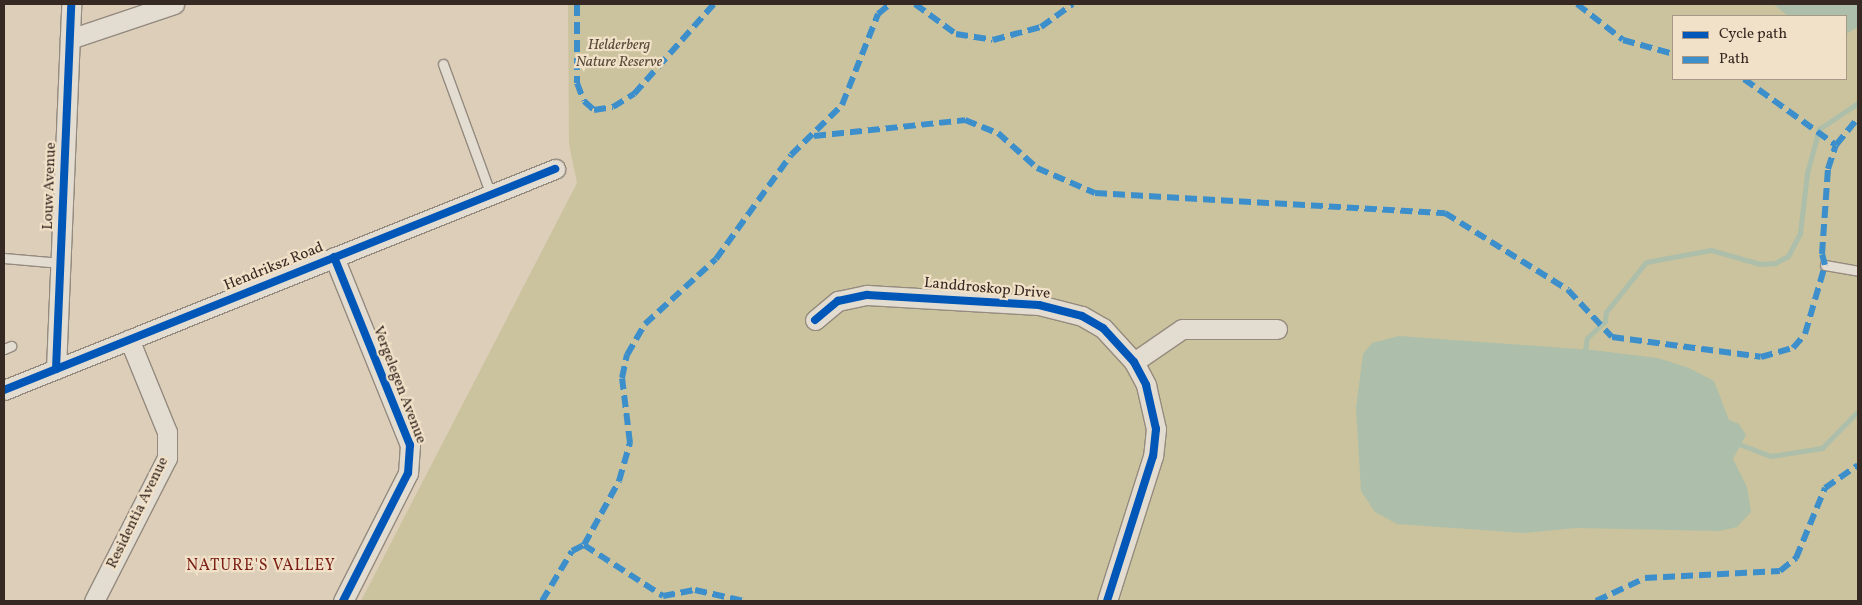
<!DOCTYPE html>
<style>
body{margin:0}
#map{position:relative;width:1862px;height:605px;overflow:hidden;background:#dcceb9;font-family:Vollkorn,serif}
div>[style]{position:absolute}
.green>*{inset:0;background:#cac39d}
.water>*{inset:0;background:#adbfaa}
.stream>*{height:5px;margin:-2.5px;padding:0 2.5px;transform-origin:2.5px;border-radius:2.5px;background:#adbfaa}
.roads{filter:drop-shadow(1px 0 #948a7e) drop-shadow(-1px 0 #948a7e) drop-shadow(0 1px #948a7e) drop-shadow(0 -1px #948a7e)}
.service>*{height:9px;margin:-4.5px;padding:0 4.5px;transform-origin:4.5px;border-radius:4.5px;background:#e3dcd1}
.minor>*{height:19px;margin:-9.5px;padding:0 9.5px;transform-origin:9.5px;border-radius:9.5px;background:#e3dcd1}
.quiet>*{height:6px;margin-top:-3px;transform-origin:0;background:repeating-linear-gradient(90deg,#3d8fcb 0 12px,transparent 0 18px)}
.cycleway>*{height:8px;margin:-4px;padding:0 4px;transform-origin:4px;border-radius:4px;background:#0057b8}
span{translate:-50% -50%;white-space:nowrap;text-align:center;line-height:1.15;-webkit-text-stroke:4.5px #f1e1c8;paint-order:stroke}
.park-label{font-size:15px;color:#574c3b;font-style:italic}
.street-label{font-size:15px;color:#362822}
.neighbourhood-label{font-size:16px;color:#7a1f14;letter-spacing:1px}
.frame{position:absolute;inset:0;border:5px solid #362822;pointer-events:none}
.legend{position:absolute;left:1672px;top:15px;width:175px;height:65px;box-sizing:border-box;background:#f1e1c8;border:1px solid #a69786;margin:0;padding:6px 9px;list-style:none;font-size:15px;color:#362822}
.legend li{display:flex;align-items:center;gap:10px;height:25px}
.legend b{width:25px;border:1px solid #a69786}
</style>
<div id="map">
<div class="green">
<div style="clip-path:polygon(evenodd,568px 4px,1858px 4px,1858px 601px,361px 601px,577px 183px,569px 144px,568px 4px,1673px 16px,1846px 16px,1846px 79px,1673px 79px,1673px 16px)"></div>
</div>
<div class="water">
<div style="clip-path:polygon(1773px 4px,1858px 4px,1858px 27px,1846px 34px,1846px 16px,1788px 16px)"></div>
<div style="clip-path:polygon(1399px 336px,1592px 350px,1658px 358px,1689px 368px,1714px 381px,1729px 420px,1739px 424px,1746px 435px,1733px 459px,1747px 487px,1751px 512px,1737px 527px,1719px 531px,1576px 528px,1524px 533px,1397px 524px,1375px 512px,1361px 491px,1356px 408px,1363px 354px,1372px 343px)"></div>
</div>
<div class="stream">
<div style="left:1585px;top:350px;width:12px;rotate:-81deg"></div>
<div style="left:1587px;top:338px;width:25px;rotate:-43deg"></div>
<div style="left:1605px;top:321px;width:9px;rotate:-84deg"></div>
<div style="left:1606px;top:312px;width:64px;rotate:-51.3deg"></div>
<div style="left:1646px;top:262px;width:66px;rotate:-10.5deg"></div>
<div style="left:1711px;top:250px;width:51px;rotate:15.9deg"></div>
<div style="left:1760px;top:264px;width:15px;rotate:-4deg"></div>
<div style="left:1775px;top:263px;width:15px;rotate:-28deg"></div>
<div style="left:1788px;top:256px;width:26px;rotate:-62deg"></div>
<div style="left:1800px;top:233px;width:60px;rotate:-83.3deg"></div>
<div style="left:1807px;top:173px;width:46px;rotate:-74.7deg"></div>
<div style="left:1819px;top:129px;width:47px;rotate:-33.7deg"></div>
<div style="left:1739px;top:444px;width:34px;rotate:21deg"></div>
<div style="left:1771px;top:456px;width:52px;rotate:-8.9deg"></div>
<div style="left:1822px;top:448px;width:52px;rotate:-45.8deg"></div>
</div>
<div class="roads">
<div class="service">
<div style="left:443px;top:64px;width:140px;rotate:69.9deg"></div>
<div style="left:4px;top:258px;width:57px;rotate:5deg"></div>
<div style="left:1825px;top:265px;width:34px;rotate:10deg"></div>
<div style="left:4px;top:349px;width:8px;rotate:-23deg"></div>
</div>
<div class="minor">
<div style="left:70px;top:39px;width:110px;rotate:-18.6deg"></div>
<div style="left:334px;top:257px;width:203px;rotate:68deg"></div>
<div style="left:410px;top:445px;width:28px;rotate:94deg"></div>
<div style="left:408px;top:473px;width:144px;rotate:116.9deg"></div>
<div style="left:815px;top:320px;width:30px;rotate:-40deg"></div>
<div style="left:838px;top:301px;width:30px;rotate:-12deg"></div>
<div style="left:867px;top:295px;width:172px;rotate:3.3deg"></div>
<div style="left:1039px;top:305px;width:44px;rotate:14.3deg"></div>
<div style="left:1082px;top:316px;width:24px;rotate:30deg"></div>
<div style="left:1103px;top:328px;width:46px;rotate:47.6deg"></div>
<div style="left:1134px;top:362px;width:26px;rotate:62deg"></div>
<div style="left:1146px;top:385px;width:45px;rotate:77.2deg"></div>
<div style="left:1156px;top:429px;width:27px;rotate:96deg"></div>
<div style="left:1153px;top:456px;width:152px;rotate:107.6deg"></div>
<div style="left:1134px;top:362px;width:58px;rotate:-34.5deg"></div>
<div style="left:1182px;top:329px;width:95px"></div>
<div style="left:56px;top:369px;width:365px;rotate:-87.6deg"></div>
<div style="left:4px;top:390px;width:594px;rotate:-21.86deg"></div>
<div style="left:94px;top:601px;width:161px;rotate:-63deg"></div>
<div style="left:167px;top:458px;width:26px;rotate:-90deg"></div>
<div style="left:167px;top:432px;width:100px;rotate:-112.2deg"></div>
</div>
</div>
<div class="quiet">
<div style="left:577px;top:4px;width:79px;rotate:90deg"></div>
<div style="left:577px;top:83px;width:19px;rotate:69deg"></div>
<div style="left:584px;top:101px;width:13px;rotate:42deg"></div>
<div style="left:594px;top:110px;width:19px;rotate:-9deg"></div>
<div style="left:613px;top:107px;width:25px;rotate:-32deg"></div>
<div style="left:634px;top:94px;width:120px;rotate:-48.4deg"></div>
<div style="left:915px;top:4px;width:51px;rotate:36.2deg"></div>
<div style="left:956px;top:34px;width:37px;rotate:9deg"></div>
<div style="left:993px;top:40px;width:50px;rotate:-15.2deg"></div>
<div style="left:1041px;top:27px;width:39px;rotate:-36deg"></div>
<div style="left:1577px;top:4px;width:58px;rotate:38deg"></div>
<div style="left:1623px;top:40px;width:52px;rotate:15.6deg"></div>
<div style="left:1744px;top:79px;width:113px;rotate:35.7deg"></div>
<div style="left:814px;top:136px;width:152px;rotate:-6deg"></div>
<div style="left:965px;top:120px;width:35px;rotate:22deg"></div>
<div style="left:998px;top:133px;width:52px;rotate:41.9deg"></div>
<div style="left:1037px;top:168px;width:63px;rotate:23.3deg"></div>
<div style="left:1095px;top:193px;width:351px;rotate:3.3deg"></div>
<div style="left:1445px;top:213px;width:145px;rotate:32deg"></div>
<div style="left:1568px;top:290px;width:64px;rotate:46.9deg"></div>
<div style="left:1612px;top:337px;width:150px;rotate:7.6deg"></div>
<div style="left:1761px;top:357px;width:33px;rotate:-16deg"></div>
<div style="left:1793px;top:348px;width:18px;rotate:-49deg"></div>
<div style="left:1805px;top:334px;width:72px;rotate:-73.8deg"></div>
<div style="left:1825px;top:265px;width:11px;rotate:-105deg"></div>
<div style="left:1822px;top:254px;width:85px;rotate:-86deg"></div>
<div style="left:1828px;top:169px;width:25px;rotate:-72deg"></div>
<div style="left:1836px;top:145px;width:35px;rotate:-51deg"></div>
<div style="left:584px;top:545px;width:94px;rotate:32.8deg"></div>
<div style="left:663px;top:596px;width:33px;rotate:-11deg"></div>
<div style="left:695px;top:590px;width:50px;rotate:12.7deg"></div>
<div style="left:542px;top:601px;width:58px;rotate:-59deg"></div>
<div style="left:572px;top:551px;width:13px;rotate:-27deg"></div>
<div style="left:584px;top:545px;width:73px;rotate:-61.3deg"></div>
<div style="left:619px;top:481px;width:40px;rotate:-74deg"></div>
<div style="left:630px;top:443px;width:65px;rotate:-97deg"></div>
<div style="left:622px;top:378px;width:24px;rotate:-78deg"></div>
<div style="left:627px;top:355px;width:36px;rotate:-60deg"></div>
<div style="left:645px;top:324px;width:96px;rotate:-42.5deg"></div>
<div style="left:716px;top:259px;width:128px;rotate:-54.2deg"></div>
<div style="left:791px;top:155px;width:71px;rotate:-44.4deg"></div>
<div style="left:842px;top:105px;width:98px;rotate:-68.4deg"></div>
<div style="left:878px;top:14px;width:16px;rotate:-40deg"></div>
<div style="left:1596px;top:601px;width:54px;rotate:-25.1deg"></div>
<div style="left:1645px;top:578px;width:135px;rotate:-3deg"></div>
<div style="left:1780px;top:571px;width:21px;rotate:-39deg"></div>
<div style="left:1796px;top:558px;width:76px;rotate:-67.5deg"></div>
<div style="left:1825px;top:488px;width:40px;rotate:-34.9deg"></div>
</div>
<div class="cycleway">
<div style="left:334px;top:257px;width:203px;rotate:68deg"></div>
<div style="left:410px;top:445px;width:28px;rotate:94deg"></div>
<div style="left:408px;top:473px;width:144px;rotate:116.9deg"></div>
<div style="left:815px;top:320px;width:30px;rotate:-40deg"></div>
<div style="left:838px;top:301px;width:30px;rotate:-12deg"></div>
<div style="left:867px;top:295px;width:172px;rotate:3.3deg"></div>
<div style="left:1039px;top:305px;width:44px;rotate:14.3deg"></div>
<div style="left:1082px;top:316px;width:24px;rotate:30deg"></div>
<div style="left:1103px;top:328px;width:46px;rotate:47.6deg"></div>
<div style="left:1134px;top:362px;width:26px;rotate:62deg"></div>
<div style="left:1146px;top:385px;width:45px;rotate:77.2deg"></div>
<div style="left:1156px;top:429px;width:27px;rotate:96deg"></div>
<div style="left:1153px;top:456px;width:152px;rotate:107.6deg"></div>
<div style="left:56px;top:369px;width:365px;rotate:-87.6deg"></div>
<div style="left:4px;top:390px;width:594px;rotate:-21.86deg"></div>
</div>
<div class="park-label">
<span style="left:619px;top:54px">Helderberg<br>Nature Reserve</span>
</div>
<div class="street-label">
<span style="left:50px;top:186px;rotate:-88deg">Louw Avenue</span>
<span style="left:274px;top:267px;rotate:-22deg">Hendriksz Road</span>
<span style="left:987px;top:289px;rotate:5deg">Landdroskop Drive</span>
<span style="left:399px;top:385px;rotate:69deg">Vergelegen Avenue</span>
<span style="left:138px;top:513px;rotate:-64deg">Residentia Avenue</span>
</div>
<div class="neighbourhood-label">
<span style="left:261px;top:566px">NATURE'S VALLEY</span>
</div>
<div class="frame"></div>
<ul class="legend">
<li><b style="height:6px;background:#0057b8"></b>Cycle path</li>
<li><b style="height:6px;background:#3d8fcb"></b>Path</li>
</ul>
</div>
